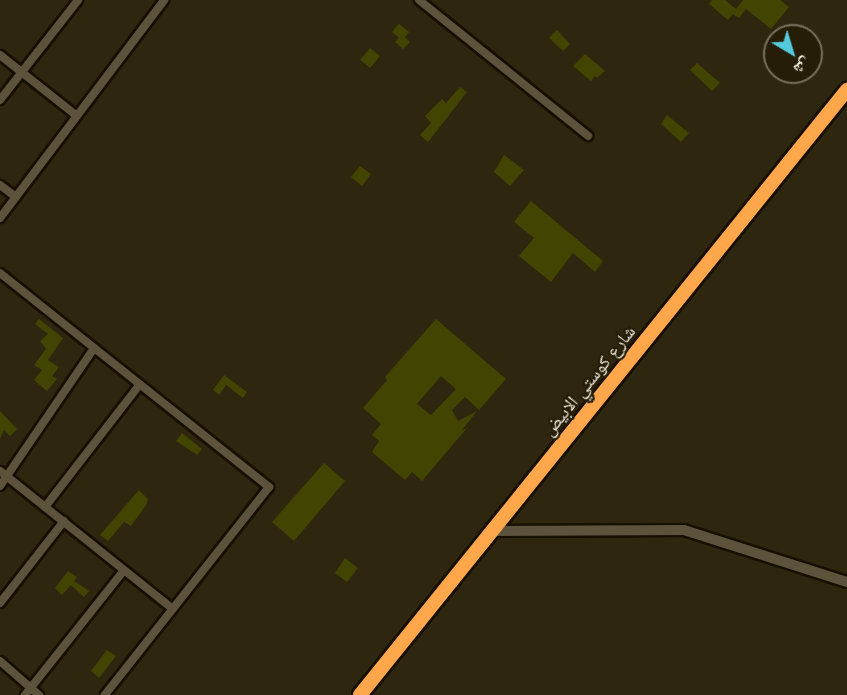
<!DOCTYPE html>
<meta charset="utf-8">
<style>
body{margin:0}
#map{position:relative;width:847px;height:695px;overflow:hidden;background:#2f2610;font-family:Inter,"Noto Naskh Arabic",sans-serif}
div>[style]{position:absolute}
.building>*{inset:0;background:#424501}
.roads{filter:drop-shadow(2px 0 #170f00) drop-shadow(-2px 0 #170f00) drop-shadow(0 2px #170f00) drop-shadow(0 -2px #170f00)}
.street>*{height:8px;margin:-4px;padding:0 4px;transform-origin:4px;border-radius:4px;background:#5d533c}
.secondary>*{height:10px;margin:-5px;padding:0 5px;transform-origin:5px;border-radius:5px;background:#5d533c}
.highway>*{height:14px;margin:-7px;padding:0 7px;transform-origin:7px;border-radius:7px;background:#ffa74a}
span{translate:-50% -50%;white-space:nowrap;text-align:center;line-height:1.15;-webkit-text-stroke:4.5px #251d06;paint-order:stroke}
.street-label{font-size:18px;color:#f0ebdd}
.north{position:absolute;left:763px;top:24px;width:60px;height:60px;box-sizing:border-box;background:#251d06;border:2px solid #766f5c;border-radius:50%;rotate:142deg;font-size:16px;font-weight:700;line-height:24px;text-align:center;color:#f0ebdd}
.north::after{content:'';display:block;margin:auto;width:21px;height:27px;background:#54cadd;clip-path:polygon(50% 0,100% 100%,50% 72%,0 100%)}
</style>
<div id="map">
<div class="building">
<div style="clip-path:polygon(712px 0,725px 0,736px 9px,743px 0,780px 0,789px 7px,771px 29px,746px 9px,739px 18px,733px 14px,728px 20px,709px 4px)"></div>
<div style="clip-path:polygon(399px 24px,409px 32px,405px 37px,410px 42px,403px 49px,395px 42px,399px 38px,392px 32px)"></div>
<div style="clip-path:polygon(557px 30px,570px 44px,563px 51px,549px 38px)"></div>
<div style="clip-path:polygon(370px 48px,380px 56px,370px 68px,360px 60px)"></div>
<div style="clip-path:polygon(585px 54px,605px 71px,597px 78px,595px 76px,591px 81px,573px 66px)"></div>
<div style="clip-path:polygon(697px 63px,720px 83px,712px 91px,690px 70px)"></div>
<div style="clip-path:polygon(460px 87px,467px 92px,428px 142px,420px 135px,431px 123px,425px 116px,442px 99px,446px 103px)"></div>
<div style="clip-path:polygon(667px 115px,689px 133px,681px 142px,661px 124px)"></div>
<div style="clip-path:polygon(504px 155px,524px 170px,510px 186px,494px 172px)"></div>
<div style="clip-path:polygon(360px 166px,371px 174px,362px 186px,351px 177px)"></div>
<div style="clip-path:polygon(531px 201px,603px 261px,595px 272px,573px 253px,551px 282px,519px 256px,534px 238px,514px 222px)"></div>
<div style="clip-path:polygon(39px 319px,63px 338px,48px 360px,59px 367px,52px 376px,57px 379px,47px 391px,34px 380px,42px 370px,34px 365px,46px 349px,40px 341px,48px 334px,35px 324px)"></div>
<div style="clip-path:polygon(evenodd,436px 319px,506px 379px,479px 410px,465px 397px,452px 410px,458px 421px,477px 411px,462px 430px,467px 428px,422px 481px,412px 472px,405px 480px,372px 452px,379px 441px,372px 435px,381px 424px,363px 408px,387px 380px,385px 377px,436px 319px,441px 376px,456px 389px,431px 415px,417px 404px,441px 376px)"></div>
<div style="clip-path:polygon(224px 375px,247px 392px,243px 398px,226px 385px,219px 395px,213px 390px)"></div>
<div style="clip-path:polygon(0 411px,17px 429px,10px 436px,4px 430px,0 439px)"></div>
<div style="clip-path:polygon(182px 433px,202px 449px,197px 455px,176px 441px)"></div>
<div style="clip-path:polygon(324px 463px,345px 481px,294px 541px,272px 522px)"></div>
<div style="clip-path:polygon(139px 490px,148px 499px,146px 505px,131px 526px,124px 522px,108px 541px,100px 535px)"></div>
<div style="clip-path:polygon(345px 558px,358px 568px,347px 582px,335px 573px)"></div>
<div style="clip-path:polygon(68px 571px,77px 577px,74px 581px,89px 591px,84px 597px,71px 585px,62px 595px,55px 588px)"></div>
<div style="clip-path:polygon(107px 650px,116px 656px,99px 678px,91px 671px)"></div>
</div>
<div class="roads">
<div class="street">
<div style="left:419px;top:0;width:217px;rotate:38.8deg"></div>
<div style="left:0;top:55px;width:98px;rotate:38.4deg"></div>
<div style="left:0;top:100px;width:127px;rotate:-52deg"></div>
<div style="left:0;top:185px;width:20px;rotate:37deg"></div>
<div style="left:0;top:218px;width:273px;rotate:-53deg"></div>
<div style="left:0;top:273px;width:344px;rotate:38.5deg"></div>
<div style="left:269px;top:487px;width:265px;rotate:128.3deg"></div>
<div style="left:0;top:471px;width:221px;rotate:38.6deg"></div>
<div style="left:0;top:486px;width:167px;rotate:-55.7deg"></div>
<div style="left:45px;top:507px;width:155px;rotate:-52.3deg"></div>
<div style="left:0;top:603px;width:104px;rotate:-52deg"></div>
<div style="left:0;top:661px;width:52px;rotate:41.1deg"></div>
<div style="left:25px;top:695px;width:159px;rotate:-51.6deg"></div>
</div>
<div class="secondary">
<div style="left:492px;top:531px;width:192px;rotate:-0.3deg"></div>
<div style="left:684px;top:530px;width:171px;rotate:17.7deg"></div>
</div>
<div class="highway">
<div style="left:360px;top:695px;width:777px;rotate:-51.17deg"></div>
</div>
</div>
<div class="street-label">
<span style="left:589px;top:381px;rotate:-51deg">شارع كوستي الابيض</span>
</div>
<div class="north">ش</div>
</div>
